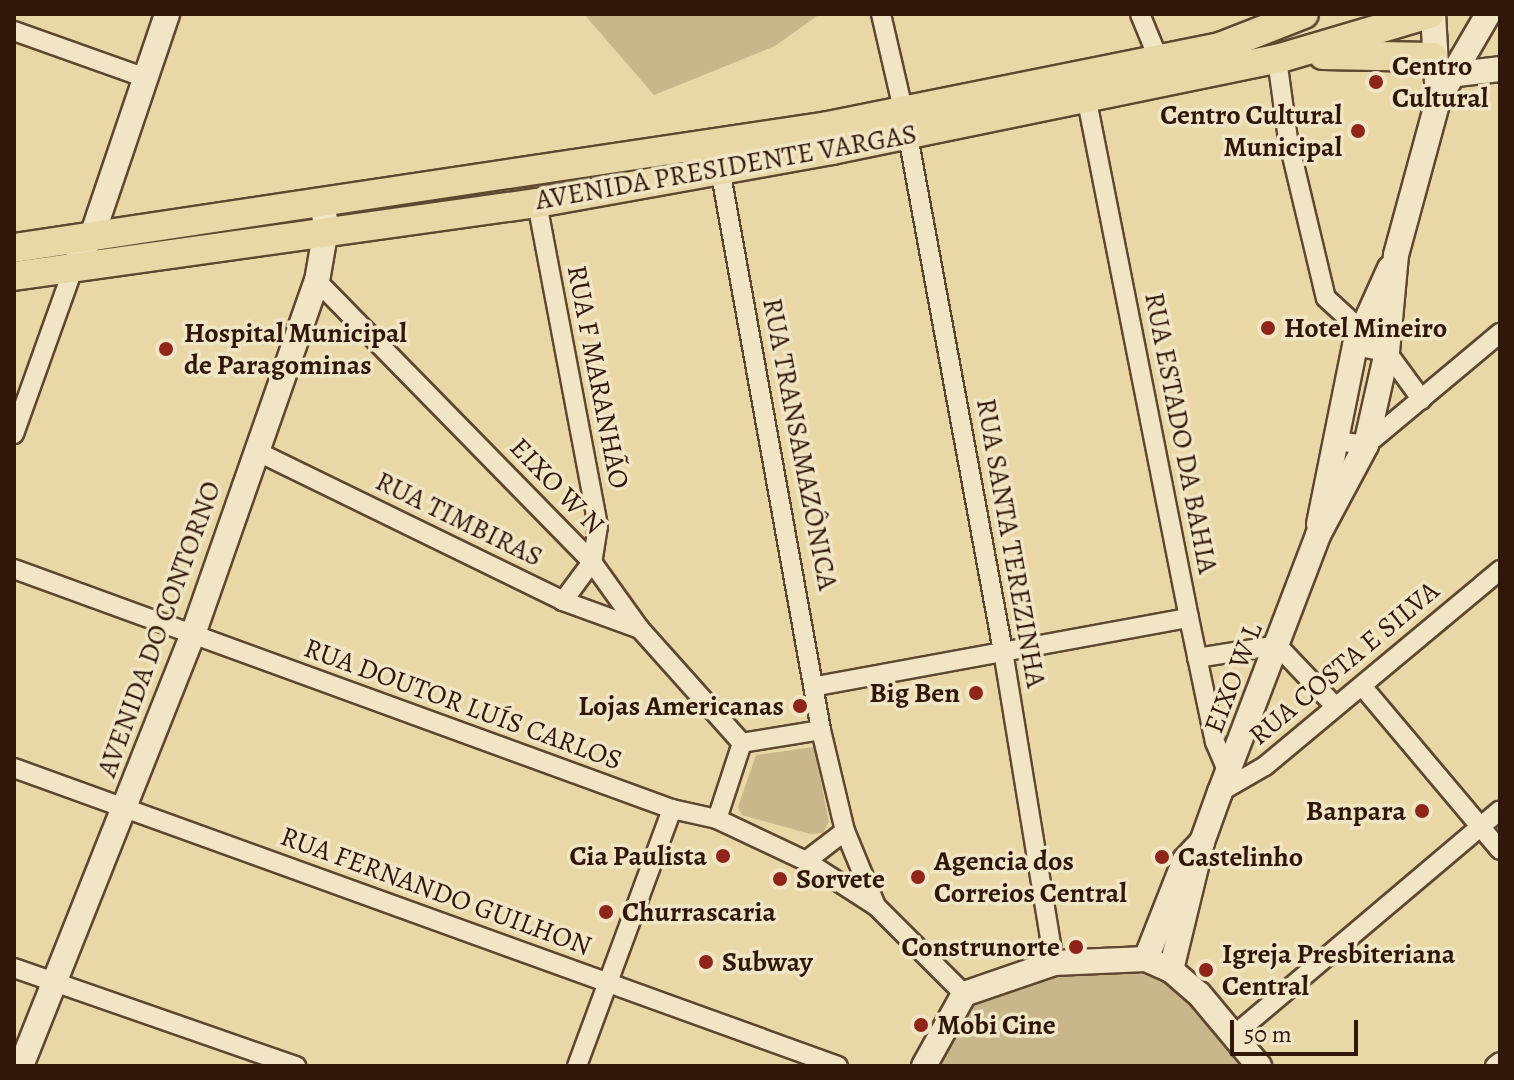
<!DOCTYPE html>
<meta charset="utf-8">
<style>
body{margin:0}
#map{position:relative;width:1514px;height:1080px;overflow:hidden;background:#e9d7a6;font-family:Alegreya,serif}
div>[style]{position:absolute}
.green>*{inset:0;background:#cab68b}
.roads{filter:drop-shadow(2px 0 #5e4731) drop-shadow(-2px 0 #5e4731) drop-shadow(0 2px #5e4731) drop-shadow(0 -2px #5e4731)}
.street>*{height:18px;margin:-9px;padding:0 9px;transform-origin:9px;border-radius:9px;background:#f1e5c5}
.secondary>*{height:24px;margin:-12px;padding:0 12px;transform-origin:12px;border-radius:12px;background:#f1e5c5}
.primary>*{height:28px;margin:-14px;padding:0 14px;transform-origin:14px;border-radius:14px;background:#e9d7a6}
.dots>*{width:22px;height:22px;translate:-50% -50%;box-sizing:border-box;border:4px solid #f1e5c5;border-radius:50%}
span{translate:-50% -50%;white-space:nowrap;text-align:center;line-height:1.15;-webkit-text-stroke:7px #f1e5c5;paint-order:stroke}
.poi-label{font-size:28px;color:#30170a;font-weight:700}
.left{translate:0 -50%;text-align:left}
.right{translate:-100% -50%;text-align:right}
.street-label{font-size:28px;color:#30170a}
.frame{position:absolute;inset:0;border:16px solid #30170a;pointer-events:none}
.scale{position:absolute;left:1230px;top:1020px;width:128px;height:36px;box-sizing:border-box;border:4px solid #30170a;border-top:0;padding-left:10px;font-size:24px;line-height:28px;white-space:nowrap;color:#30170a;-webkit-text-stroke:6px #f1e5c5;paint-order:stroke}
</style>
<div id="map">
<div class="green">
<div style="clip-path:polygon(584px 14px,820px 14px,775px 46px,654px 95px)"></div>
<div style="clip-path:polygon(814px 747px,829px 822px,823px 833px,810px 834px,742px 815px,738px 807px,756px 755px)"></div>
<div style="clip-path:polygon(1124px 970px,1177px 983px,1251px 1066px,931px 1066px,965px 1001px,1053px 977px)"></div>
</div>
<div class="roads">
<div class="street">
<div style="left:881px;top:14px;width:98px;rotate:77deg"></div>
<div style="left:903px;top:109px;width:551px;rotate:79.55deg"></div>
<div style="left:1003px;top:651px;width:316px;rotate:80.7deg"></div>
<div style="left:1140px;top:14px;width:50px;rotate:67.6deg"></div>
<div style="left:14px;top:31px;width:140px;rotate:19.6deg"></div>
<div style="left:1277px;top:59px;width:81px;rotate:82.2deg"></div>
<div style="left:1288px;top:139px;width:163px;rotate:76.6deg"></div>
<div style="left:1326px;top:298px;width:49px;rotate:42.5deg"></div>
<div style="left:1087px;top:101px;width:527px;rotate:78.84deg"></div>
<div style="left:1189px;top:618px;width:127px;rotate:78.2deg"></div>
<div style="left:1215px;top:742px;width:34px;rotate:67deg"></div>
<div style="left:720px;top:169px;width:570px;rotate:79.79deg"></div>
<div style="left:537px;top:203px;width:329px;rotate:79.3deg"></div>
<div style="left:598px;top:526px;width:36px;rotate:99deg"></div>
<div style="left:592px;top:562px;width:49px;rotate:126.6deg"></div>
<div style="left:317px;top:281px;width:393px;rotate:45.6deg"></div>
<div style="left:592px;top:562px;width:82px;rotate:54.4deg"></div>
<div style="left:640px;top:629px;width:153px;rotate:48.2deg"></div>
<div style="left:1355px;top:346px;width:33px;rotate:11deg"></div>
<div style="left:1387px;top:352px;width:59px;rotate:53.9deg"></div>
<div style="left:14px;top:434px;width:178px;rotate:-70.3deg"></div>
<div style="left:1337px;top:441px;width:29px;rotate:8deg"></div>
<div style="left:1366px;top:445px;width:175px;rotate:-39.9deg"></div>
<div style="left:256px;top:451px;width:342px;rotate:26deg"></div>
<div style="left:563px;top:601px;width:82px;rotate:20deg"></div>
<div style="left:14px;top:569px;width:700px;rotate:20.04deg"></div>
<div style="left:672px;top:809px;width:46px;rotate:12.5deg"></div>
<div style="left:1197px;top:658px;width:81px;rotate:-9.2deg"></div>
<div style="left:1277px;top:645px;width:83px;rotate:46.5deg"></div>
<div style="left:817px;top:686px;width:378px;rotate:-10.4deg"></div>
<div style="left:1362px;top:686px;width:214px;rotate:49.9deg"></div>
<div style="left:14px;top:768px;width:876px;rotate:19.88deg"></div>
<div style="left:1220px;top:792px;width:52px;rotate:-30deg"></div>
<div style="left:1265px;top:766px;width:306px;rotate:-39.8deg"></div>
<div style="left:845px;top:831px;width:81px;rotate:67.5deg"></div>
<div style="left:806px;top:861px;width:49px;rotate:-37.6deg"></div>
<div style="left:845px;top:831px;width:104px;rotate:-103.4deg"></div>
<div style="left:821px;top:730px;width:80px;rotate:170.7deg"></div>
<div style="left:742px;top:743px;width:80px;rotate:108.2deg"></div>
<div style="left:717px;top:819px;width:98px;rotate:25.3deg"></div>
<div style="left:806px;top:861px;width:83px;rotate:32.7deg"></div>
<div style="left:876px;top:906px;width:124px;rotate:45deg"></div>
<div style="left:14px;top:968px;width:299px;rotate:19.2deg"></div>
<div style="left:1234px;top:1035px;width:348px;rotate:-40.2deg"></div>
<div style="left:577px;top:1066px;width:274px;rotate:-69.7deg"></div>
<div style="left:1495px;top:1066px;width:6px;rotate:-39deg"></div>
</div>
<div class="secondary">
<div style="left:1457px;top:74px;width:43px;rotate:-6.6deg"></div>
<div style="left:1438px;top:100px;width:99px;rotate:-59.8deg"></div>
<div style="left:74px;top:266px;width:38px;rotate:-60deg"></div>
<div style="left:93px;top:233px;width:231px;rotate:-71.3deg"></div>
<div style="left:1319px;top:524px;width:182px;rotate:-78.6deg"></div>
<div style="left:1355px;top:346px;width:85px;rotate:-65.8deg"></div>
<div style="left:1146px;top:959px;width:106px;rotate:-68.5deg"></div>
<div style="left:1185px;top:860px;width:25px;rotate:-47deg"></div>
<div style="left:1171px;top:970px;width:132px;rotate:-76.4deg"></div>
<div style="left:1202px;top:842px;width:53px;rotate:-70.2deg"></div>
<div style="left:1220px;top:792px;width:275px;rotate:-69.1deg"></div>
<div style="left:1318px;top:535px;width:102px;rotate:-61.9deg"></div>
<div style="left:1366px;top:445px;width:95px;rotate:-77.3deg"></div>
<div style="left:1387px;top:352px;width:97px;rotate:-84.7deg"></div>
<div style="left:1396px;top:255px;width:161px;rotate:-74.8deg"></div>
<div style="left:1438px;top:100px;width:86px;rotate:-93.3deg"></div>
<div style="left:21px;top:1066px;width:462px;rotate:-68.3deg"></div>
<div style="left:192px;top:637px;width:377px;rotate:-70.7deg"></div>
<div style="left:317px;top:281px;width:53px;rotate:-80.2deg"></div>
<div style="left:326px;top:229px;width:25px;rotate:-97deg"></div>
<div style="left:924px;top:1066px;width:82px;rotate:-60.9deg"></div>
<div style="left:964px;top:994px;width:95px;rotate:-19deg"></div>
<div style="left:1054px;top:963px;width:92px;rotate:-2.5deg"></div>
<div style="left:1146px;top:959px;width:27px;rotate:24deg"></div>
<div style="left:1171px;top:970px;width:37px;rotate:41deg"></div>
<div style="left:1199px;top:994px;width:94px;rotate:50.2deg"></div>
</div>
<div class="primary">
<div style="left:1323px;top:55px;width:110px;rotate:1deg"></div>
<div style="left:14px;top:248px;width:823px;rotate:-8.52deg"></div>
<div style="left:828px;top:126px;width:400px;rotate:-11.4deg"></div>
<div style="left:1220px;top:47px;width:90px;rotate:-21.4deg"></div>
<div style="left:14px;top:276px;width:528px;rotate:-7.95deg"></div>
<div style="left:537px;top:203px;width:300px;rotate:-10.2deg"></div>
<div style="left:832px;top:150px;width:454px;rotate:-11.6deg"></div>
<div style="left:1277px;top:59px;width:159px;rotate:-16.5deg"></div>
</div>
</div>
<div class="dots">
<div style="left:1376px;top:82px;background:#8f2418"></div>
<div style="left:1358px;top:131px;background:#8f2418"></div>
<div style="left:1268px;top:328px;background:#8f2418"></div>
<div style="left:166px;top:349px;background:#8f2418"></div>
<div style="left:976px;top:693px;background:#8f2418"></div>
<div style="left:800px;top:706px;background:#8f2418"></div>
<div style="left:1422px;top:811px;background:#8f2418"></div>
<div style="left:723px;top:856px;background:#8f2418"></div>
<div style="left:1162px;top:857px;background:#8f2418"></div>
<div style="left:918px;top:877px;background:#8f2418"></div>
<div style="left:780px;top:879px;background:#8f2418"></div>
<div style="left:606px;top:912px;background:#8f2418"></div>
<div style="left:1076px;top:947px;background:#8f2418"></div>
<div style="left:706px;top:962px;background:#8f2418"></div>
<div style="left:1206px;top:970px;background:#8f2418"></div>
<div style="left:921px;top:1025px;background:#8f2418"></div>
</div>
<div class="poi-label">
<span class="left" style="left:1392px;top:82px">Centro<br>Cultural</span>
<span class="right" style="left:1342px;top:131px">Centro Cultural<br>Municipal</span>
<span class="left" style="left:1284px;top:328px">Hotel Mineiro</span>
<span class="left" style="left:184px;top:349px">Hospital Municipal<br>de Paragominas</span>
<span class="right" style="left:960px;top:693px">Big Ben</span>
<span class="right" style="left:784px;top:706px">Lojas Americanas</span>
<span class="right" style="left:1406px;top:811px">Banpara</span>
<span class="right" style="left:707px;top:856px">Cia Paulista</span>
<span class="left" style="left:1178px;top:857px">Castelinho</span>
<span class="left" style="left:934px;top:877px">Agencia dos<br>Correios Central</span>
<span class="left" style="left:796px;top:879px">Sorvete</span>
<span class="left" style="left:622px;top:912px">Churrascaria</span>
<span class="right" style="left:1060px;top:947px">Construnorte</span>
<span class="left" style="left:1222px;top:970px">Igreja Presbiteriana<br>Central</span>
<span class="left" style="left:722px;top:962px">Subway</span>
<span class="left" style="left:937px;top:1025px">Mobi Cine</span>
</div>
<div class="street-label">
<span style="left:726px;top:167px;rotate:-10deg">AVENIDA PRESIDENTE VARGAS</span>
<span style="left:598px;top:377px;rotate:79deg">RUA F MARANHÃO</span>
<span style="left:1181px;top:433px;rotate:79deg">RUA ESTADO DA BAHIA</span>
<span style="left:800px;top:444px;rotate:79deg">RUA TRANSAMAZÔNICA</span>
<span style="left:557px;top:486px;rotate:46deg">EIXO W N</span>
<span style="left:459px;top:519px;rotate:26deg">RUA TIMBIRAS</span>
<span style="left:1011px;top:543px;rotate:80deg">RUA SANTA TEREZINHA</span>
<span style="left:159px;top:629px;rotate:-70deg">AVENIDA DO CONTORNO</span>
<span style="left:1344px;top:663px;rotate:-40deg">RUA COSTA E SILVA</span>
<span style="left:1233px;top:678px;rotate:-69deg">EIXO W L</span>
<span style="left:463px;top:704px;rotate:20deg">RUA DOUTOR LUÍS CARLOS</span>
<span style="left:436px;top:891px;rotate:20deg">RUA FERNANDO GUILHON</span>
</div>
<div class="frame"></div>
<div class="scale">50 m</div>
</div>
